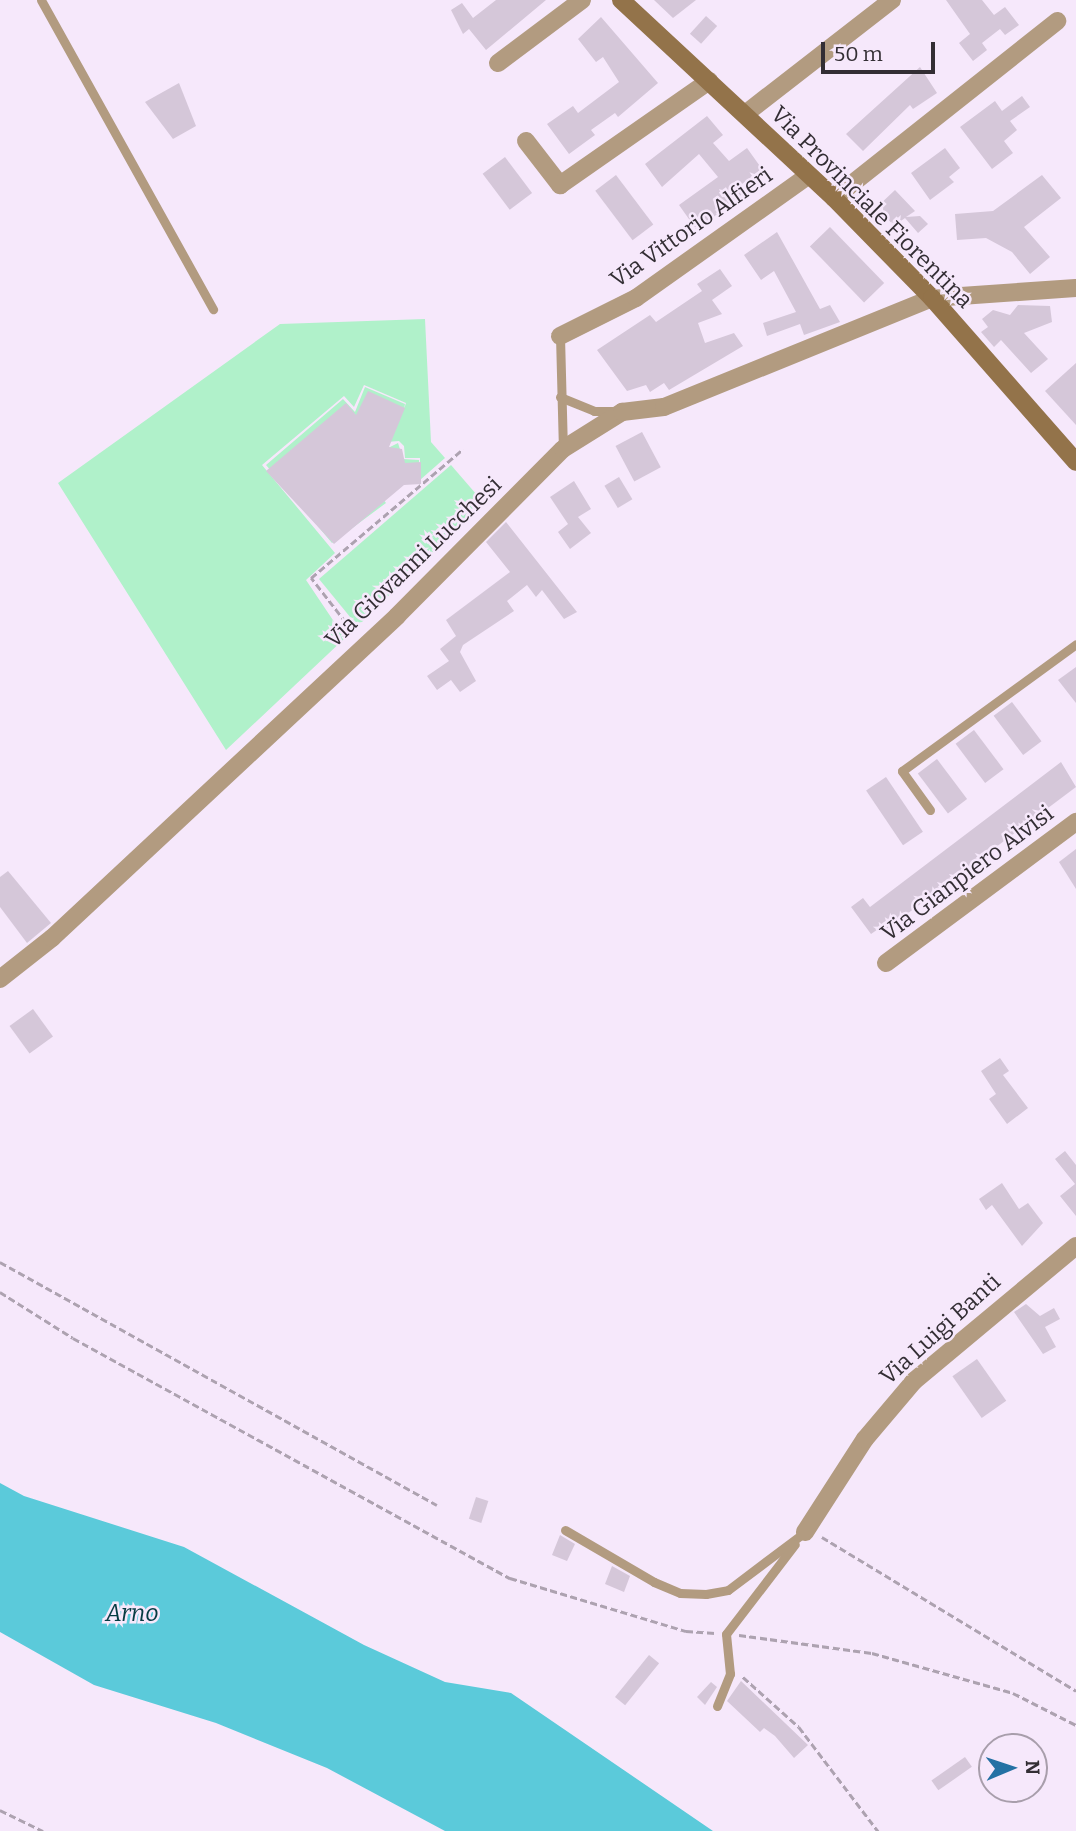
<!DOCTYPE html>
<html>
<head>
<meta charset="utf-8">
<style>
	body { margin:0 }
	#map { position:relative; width:1076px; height:1831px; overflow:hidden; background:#f6e8fb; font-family:Bitter,serif }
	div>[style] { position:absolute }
	.green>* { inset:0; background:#b0f1ca }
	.water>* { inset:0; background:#5bcada }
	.building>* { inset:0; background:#d5c7d9; transform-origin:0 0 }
	.path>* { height:2.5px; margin-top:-1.25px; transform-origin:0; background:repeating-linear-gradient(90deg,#ada2b0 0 7px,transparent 0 10.5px) }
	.service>* { height:9px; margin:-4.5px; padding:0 4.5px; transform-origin:4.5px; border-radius:4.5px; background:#b29b80 }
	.minor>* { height:18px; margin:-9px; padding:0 9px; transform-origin:9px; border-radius:9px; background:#b29b80 }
	.secondary>* { height:18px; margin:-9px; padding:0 9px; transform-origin:9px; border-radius:9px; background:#93734a }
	span { translate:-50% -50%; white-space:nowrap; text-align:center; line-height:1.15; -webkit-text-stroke:5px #f6e8fb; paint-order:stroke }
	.street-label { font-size:23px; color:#332e34 }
	.water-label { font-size:24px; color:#063c43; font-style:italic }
	.north { position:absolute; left:978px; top:1733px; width:70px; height:70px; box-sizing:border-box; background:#f6e8fb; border:2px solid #a89eab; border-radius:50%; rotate:88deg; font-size:19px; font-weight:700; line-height:28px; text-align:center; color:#332e34 }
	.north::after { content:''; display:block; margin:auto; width:24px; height:32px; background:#2471a4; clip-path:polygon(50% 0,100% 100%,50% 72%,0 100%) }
	.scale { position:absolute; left:821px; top:42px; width:114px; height:32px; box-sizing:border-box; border:4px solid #332e34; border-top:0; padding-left:9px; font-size:21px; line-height:24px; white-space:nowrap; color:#332e34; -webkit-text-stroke:5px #f6e8fb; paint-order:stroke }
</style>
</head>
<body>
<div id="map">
	<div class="green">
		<i style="clip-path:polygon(425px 319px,431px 442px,445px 458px,420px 480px,420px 458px,405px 458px,404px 446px,399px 441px,386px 442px,400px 419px,382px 445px,386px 449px,398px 443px,403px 459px,419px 460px,419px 479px,400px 484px,383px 499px,386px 503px,332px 543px,266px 465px,343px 399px,355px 412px,365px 387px,405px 404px,404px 409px,406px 403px,364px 385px,354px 407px,344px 396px,262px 465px,335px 553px,306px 580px,345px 638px,226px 750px,58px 483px,280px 324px)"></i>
		<i style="clip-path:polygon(451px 465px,483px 502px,362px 622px,355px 623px,319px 579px)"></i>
	</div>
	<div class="water">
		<i style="clip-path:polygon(0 1483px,24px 1496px,184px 1547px,364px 1645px,445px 1682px,511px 1693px,713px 1831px,445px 1831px,327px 1768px,216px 1723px,94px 1685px,0 1632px)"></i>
	</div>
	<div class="building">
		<i style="clip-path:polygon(496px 0,546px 0,486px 50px,469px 29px,463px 34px,451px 10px,462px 3px,473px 18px)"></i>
		<i style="clip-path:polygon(654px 0,696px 0,673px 18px)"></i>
		<i style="clip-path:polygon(946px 0,982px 0,994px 15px,1005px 7px,1019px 25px,1005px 35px,1000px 29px,982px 43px,987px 50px,973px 61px,959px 43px,970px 34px)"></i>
		<i style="left:706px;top:16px;width:15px;height:24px;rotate:42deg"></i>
		<i style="clip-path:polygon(601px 17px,658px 83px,618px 117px,615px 113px,591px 130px,595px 135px,569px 154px,547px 124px,573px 106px,578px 113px,619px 82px,603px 57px,596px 62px,578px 39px)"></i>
		<i style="clip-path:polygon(920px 67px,937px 93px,913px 109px,910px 105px,863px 151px,846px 134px)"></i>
		<i style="clip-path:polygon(179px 83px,196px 126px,173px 139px,145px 102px)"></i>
		<i style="clip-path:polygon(1022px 96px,1030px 107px,1010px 121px,1017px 130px,1004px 141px,1013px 153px,992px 169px,960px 127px,995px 101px,1002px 111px)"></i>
		<i style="clip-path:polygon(707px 116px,723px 135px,713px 143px,729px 161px,747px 148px,762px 169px,738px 187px,744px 196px,696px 229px,679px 205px,718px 177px,699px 154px,662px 187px,645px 164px)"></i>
		<i style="clip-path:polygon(945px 148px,960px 168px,949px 177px,954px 182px,930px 200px,911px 173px)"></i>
		<i style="left:505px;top:157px;width:45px;height:28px;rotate:53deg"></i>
		<i style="left:616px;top:175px;width:62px;height:26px;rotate:53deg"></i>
		<i style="clip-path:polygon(1042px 175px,1061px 198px,1024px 227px,1050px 257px,1030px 274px,1012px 252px,986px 238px,957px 240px,955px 214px,993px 211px)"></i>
		<i style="clip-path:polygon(895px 190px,915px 211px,906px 217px,920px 216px,928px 224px,918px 233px,905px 218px,894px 226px,877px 207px)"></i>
		<i style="left:830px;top:227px;width:78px;height:28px;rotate:46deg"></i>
		<i style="clip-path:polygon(777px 232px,820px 309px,830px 305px,840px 322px,804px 335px,800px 324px,767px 336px,763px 323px,796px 312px,774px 271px,761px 280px,744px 255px)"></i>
		<i style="clip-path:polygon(720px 269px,732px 286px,712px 300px,722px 314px,698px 323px,705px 343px,734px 333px,743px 346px,669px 390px,664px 383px,650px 392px,646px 385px,627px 391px,597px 350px,650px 315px,656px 322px,702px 291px,697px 284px)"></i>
		<i style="clip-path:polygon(1018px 305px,1050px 306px,1052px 322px,1024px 333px,1048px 359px,1031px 373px,1001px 340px,994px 347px,981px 332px,988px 327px,982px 319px,993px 310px,1010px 315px)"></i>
		<i style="clip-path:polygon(1076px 363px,1076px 425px,1045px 391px)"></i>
		<i style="clip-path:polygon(368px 391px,405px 408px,389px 447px,402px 449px,405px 463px,421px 462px,421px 484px,404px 485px,334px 544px,266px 471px,346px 403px,356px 415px)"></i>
		<i style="left:642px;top:432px;width:40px;height:30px;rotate:62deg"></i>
		<i style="left:619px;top:477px;width:26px;height:17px;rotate:59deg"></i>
		<i style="clip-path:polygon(574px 481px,591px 509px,578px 517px,591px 533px,570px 549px,558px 532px,568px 524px,550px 497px)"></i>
		<i style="clip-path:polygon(506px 522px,577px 612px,564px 619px,542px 590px,536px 597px,527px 585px,507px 601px,514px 611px,463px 645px,460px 652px,476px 681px,460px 692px,451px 680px,437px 690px,427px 676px,449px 661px,440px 649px,456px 636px,446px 620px,510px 572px,486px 542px)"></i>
		<i style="clip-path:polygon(1076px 667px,1076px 703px,1058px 680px)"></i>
		<i style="left:1012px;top:702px;width:49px;height:23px;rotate:53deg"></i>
		<i style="left:974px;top:730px;width:49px;height:23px;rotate:53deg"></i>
		<i style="left:937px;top:759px;width:50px;height:24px;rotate:53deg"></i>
		<i style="clip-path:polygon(1061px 762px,1076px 787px,887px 929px,884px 925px,871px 934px,851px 907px,863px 898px,870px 907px)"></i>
		<i style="left:886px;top:777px;width:66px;height:24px;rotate:56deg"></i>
		<i style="clip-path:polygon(1076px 849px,1076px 889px,1059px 862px)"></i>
		<i style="clip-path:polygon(8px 871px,51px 923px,27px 943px,0 907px,0 877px)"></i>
		<i style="left:33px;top:1009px;width:34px;height:29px;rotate:54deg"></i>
		<i style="clip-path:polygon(1000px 1058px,1009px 1071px,1003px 1075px,1028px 1108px,1007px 1124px,989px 1099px,996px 1094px,981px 1071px)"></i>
		<i style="clip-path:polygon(1065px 1151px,1076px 1165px,1076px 1216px,1060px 1196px,1075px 1184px,1055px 1159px)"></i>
		<i style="clip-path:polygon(1002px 1183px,1019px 1209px,1028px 1203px,1043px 1223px,1022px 1246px,992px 1205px,986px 1210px,979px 1199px)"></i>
		<i style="clip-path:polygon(1026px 1304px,1040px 1316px,1054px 1308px,1060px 1319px,1045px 1327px,1056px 1347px,1043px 1354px,1014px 1312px)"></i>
		<i style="left:977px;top:1359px;width:51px;height:30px;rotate:55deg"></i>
		<i style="left:476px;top:1497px;width:13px;height:23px;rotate:18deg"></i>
		<i style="clip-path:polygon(560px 1535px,575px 1544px,567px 1561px,552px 1555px)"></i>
		<i style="clip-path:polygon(612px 1566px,630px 1576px,624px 1592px,605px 1584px)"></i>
		<i style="left:649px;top:1655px;width:13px;height:54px;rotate:39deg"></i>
		<i style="clip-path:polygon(741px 1681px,808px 1745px,794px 1758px,775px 1736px,764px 1728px,760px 1732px,727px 1701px)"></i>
		<i style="clip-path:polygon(711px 1682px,717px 1687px,705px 1705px,697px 1697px)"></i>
		<i style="left:965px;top:1757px;width:12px;height:41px;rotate:55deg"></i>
	</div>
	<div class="path">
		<i style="left:346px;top:623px;width:57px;rotate:-127.9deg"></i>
		<i style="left:311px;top:578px;width:199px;rotate:-40.3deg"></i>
		<i style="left:0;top:1262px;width:500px;rotate:29.08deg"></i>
		<i style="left:0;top:1292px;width:86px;rotate:32.2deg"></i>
		<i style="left:73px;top:1338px;width:499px;rotate:28.8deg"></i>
		<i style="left:510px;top:1578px;width:184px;rotate:16.8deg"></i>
		<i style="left:686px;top:1631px;width:29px;rotate:4deg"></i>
		<i style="left:822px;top:1537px;width:297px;rotate:31.2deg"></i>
		<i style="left:739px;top:1635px;width:134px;rotate:7.7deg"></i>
		<i style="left:872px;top:1653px;width:147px;rotate:15.8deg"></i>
		<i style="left:1013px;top:1693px;width:71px;rotate:26.9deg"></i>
		<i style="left:743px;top:1677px;width:75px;rotate:41.8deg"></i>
		<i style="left:799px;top:1727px;width:131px;rotate:52.8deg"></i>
		<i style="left:0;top:1810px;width:48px;rotate:26deg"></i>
	</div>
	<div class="service">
		<i style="left:41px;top:0;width:354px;rotate:60.9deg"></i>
		<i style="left:560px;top:336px;width:112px;rotate:88.5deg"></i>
		<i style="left:560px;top:397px;width:37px;rotate:22deg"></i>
		<i style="left:594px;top:411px;width:22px"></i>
		<i style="left:930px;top:810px;width:48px;rotate:-125.7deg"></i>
		<i style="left:902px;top:771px;width:215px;rotate:-36.1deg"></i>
		<i style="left:565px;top:1530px;width:103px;rotate:30.3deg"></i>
		<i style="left:654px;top:1582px;width:28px;rotate:23deg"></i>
		<i style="left:680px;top:1593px;width:26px;rotate:2deg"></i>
		<i style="left:706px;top:1594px;width:22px;rotate:-10deg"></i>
		<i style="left:728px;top:1590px;width:96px;rotate:-37deg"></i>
		<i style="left:717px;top:1706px;width:35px;rotate:-68deg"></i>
		<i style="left:730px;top:1674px;width:40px;rotate:-95.7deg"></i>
		<i style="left:726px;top:1634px;width:113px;rotate:-52.5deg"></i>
	</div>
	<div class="minor">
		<i style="left:498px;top:63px;width:105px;rotate:-36.9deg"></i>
		<i style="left:745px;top:114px;width:186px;rotate:-37.8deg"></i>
		<i style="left:526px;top:141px;width:56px;rotate:52.3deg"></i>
		<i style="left:560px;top:185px;width:182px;rotate:-34.9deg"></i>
		<i style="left:834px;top:198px;width:285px;rotate:-38.4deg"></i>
		<i style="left:560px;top:336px;width:85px;rotate:-26.6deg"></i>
		<i style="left:636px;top:298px;width:212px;rotate:-35.4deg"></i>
		<i style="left:886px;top:963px;width:237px;rotate:-36.6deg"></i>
		<i style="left:0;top:979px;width:66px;rotate:-38.3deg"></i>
		<i style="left:52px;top:938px;width:472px;rotate:-43deg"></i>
		<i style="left:397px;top:616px;width:235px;rotate:-45.2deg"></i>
		<i style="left:563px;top:449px;width:70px;rotate:-32.1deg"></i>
		<i style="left:622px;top:412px;width:42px;rotate:-6.8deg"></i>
		<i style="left:664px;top:407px;width:289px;rotate:-22.1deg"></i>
		<i style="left:932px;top:298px;width:144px;rotate:-4deg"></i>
		<i style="left:805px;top:1532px;width:111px;rotate:-57.2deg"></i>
		<i style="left:865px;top:1439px;width:76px;rotate:-49.8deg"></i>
		<i style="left:914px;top:1381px;width:211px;rotate:-39.8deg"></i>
	</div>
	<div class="secondary">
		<i style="left:621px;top:0;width:291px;rotate:42.9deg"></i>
		<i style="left:834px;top:198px;width:140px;rotate:45.6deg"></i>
		<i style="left:932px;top:298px;width:218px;rotate:48.7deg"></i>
	</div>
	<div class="street-label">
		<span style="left:872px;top:207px;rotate:45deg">Via Provinciale Fiorentina</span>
		<span style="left:691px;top:227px;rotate:-35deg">Via Vittorio Alfieri</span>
		<span style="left:413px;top:562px;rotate:-44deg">Via Giovanni Lucchesi</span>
		<span style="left:967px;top:873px;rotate:-37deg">Via Gianpiero Alvisi</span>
		<span style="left:940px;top:1329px;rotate:-42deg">Via Luigi Banti</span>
	</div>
	<div class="water-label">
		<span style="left:132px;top:1614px">Arno</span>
	</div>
	<div class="north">N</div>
	<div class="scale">50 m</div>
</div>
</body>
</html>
